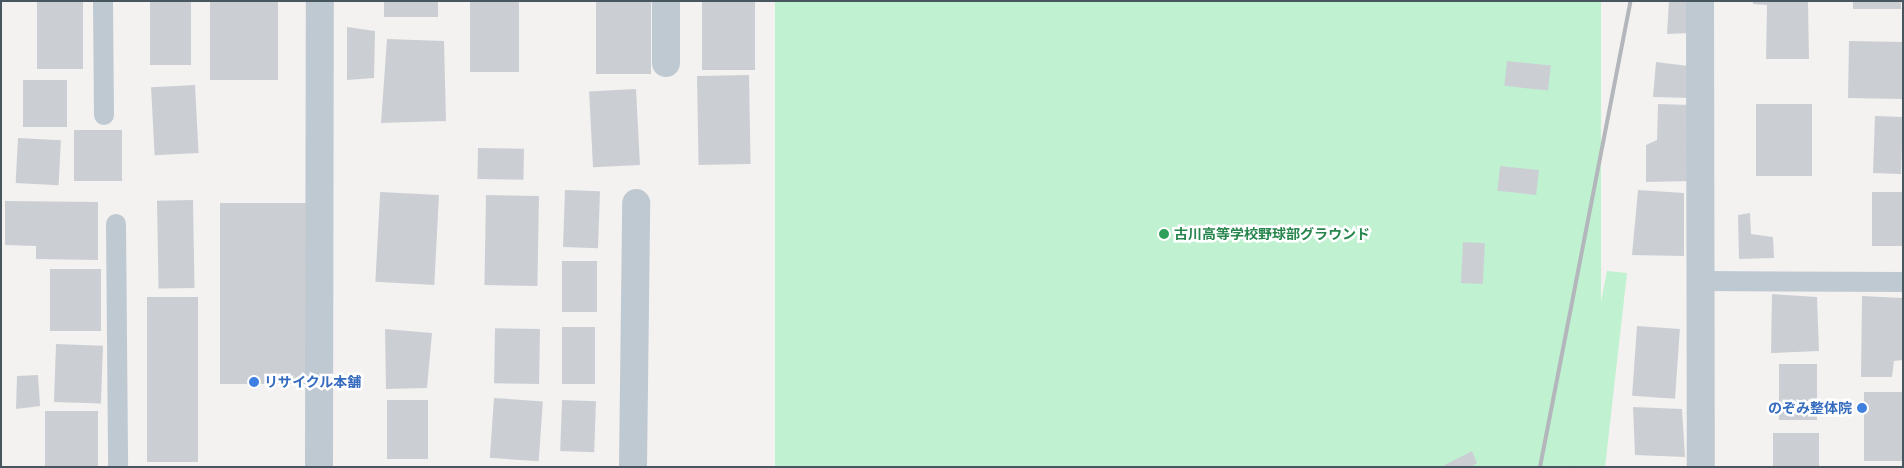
<!DOCTYPE html>
<html>
<head>
<meta charset="utf-8">
<style>
	body { margin:0 }
	#map { position:relative; width:1904px; height:468px; overflow:hidden; background:#f4f1f1; font-family:"Golos Text","Noto Sans JP",sans-serif }
	div>[style] { position:absolute }
	.green>* { inset:0; background:#c0f1d0; transform-origin:0 0 }
	.building>* { inset:0; background:#cbcfd4; transform-origin:0 0 }
	.lane>* { height:20px; margin:-10px; padding:0 10px; transform-origin:10px; border-radius:10px; background:#bfc9d1 }
	.street>* { height:28px; margin:-14px; padding:0 14px; transform-origin:14px; border-radius:14px; background:#bfc9d1 }
	.rail>* { height:4px; margin:-2px; padding:0 2px; transform-origin:2px; border-radius:2px; background:#b3b7bc }
	.dots>* { width:14px; height:14px; translate:-50% -50%; box-sizing:border-box; border:2px solid #fff; border-radius:50% }
	span { translate:-50% -50%; white-space:nowrap; text-align:center; line-height:1.15; -webkit-text-stroke:5px #fff; paint-order:stroke }
	.leisure-label { font-size:14px; color:#27864d; font-weight:700 }
	.left { translate:0 -50%; text-align:left }
	.shop-label { font-size:14px; color:#366cbe; font-weight:700 }
	.right { translate:-100% -50%; text-align:right }
	.frame { position:absolute; inset:0; border:2px solid #485660; pointer-events:none }
</style>
</head>
<body>
<div id="map">
	<div class="green">
		<i style="left:775px;top:1px;width:826px;height:466px"></i>
		<i style="clip-path:polygon(1607px 271px,1627px 273px,1605px 467px,1569px 467px)"></i>
	</div>
	<div class="building">
		<i style="left:37px;top:1px;width:46px;height:68px"></i>
		<i style="left:150px;top:1px;width:41px;height:64px"></i>
		<i style="left:210px;top:1px;width:68px;height:79px"></i>
		<i style="left:384px;top:1px;width:54px;height:16px"></i>
		<i style="left:470px;top:1px;width:49px;height:71px"></i>
		<i style="left:596px;top:1px;width:55px;height:73px"></i>
		<i style="left:702px;top:1px;width:53px;height:69px"></i>
		<i style="clip-path:polygon(1669px 1px,1691px 1px,1692px 33px,1667px 34px)"></i>
		<i style="clip-path:polygon(1753px 1px,1808px 1px,1809px 59px,1766px 59px,1767px 5px,1753px 4px)"></i>
		<i style="left:1853px;top:1px;width:48px;height:8px"></i>
		<i style="clip-path:polygon(347px 27px,375px 31px,374px 78px,347px 80px)"></i>
		<i style="clip-path:polygon(387px 39px,444px 41px,446px 121px,381px 123px)"></i>
		<i style="left:1849px;top:41px;width:54px;height:57px;rotate:1deg"></i>
		<i style="left:1507px;top:61px;width:44px;height:25px;rotate:6deg"></i>
		<i style="clip-path:polygon(1656px 62px,1688px 66px,1689px 98px,1653px 97px)"></i>
		<i style="left:749px;top:75px;width:89px;height:52px;rotate:89deg"></i>
		<i style="left:23px;top:80px;width:44px;height:47px"></i>
		<i style="left:195px;top:85px;width:68px;height:44px;rotate:87deg"></i>
		<i style="left:636px;top:89px;width:76px;height:47px;rotate:87deg"></i>
		<i style="clip-path:polygon(1658px 104px,1690px 105px,1693px 181px,1646px 182px,1646px 145px,1657px 140px)"></i>
		<i style="left:1756px;top:104px;width:56px;height:72px"></i>
		<i style="left:1875px;top:116px;width:28px;height:57px;rotate:2deg"></i>
		<i style="left:122px;top:130px;width:51px;height:48px;rotate:90deg"></i>
		<i style="left:18px;top:138px;width:43px;height:45px;rotate:3deg"></i>
		<i style="left:478px;top:148px;width:46px;height:31px;rotate:1deg"></i>
		<i style="left:1500px;top:166px;width:39px;height:25px;rotate:6deg"></i>
		<i style="left:565px;top:190px;width:35px;height:57px;rotate:2deg"></i>
		<i style="clip-path:polygon(1638px 190px,1684px 193px,1684px 256px,1632px 255px)"></i>
		<i style="left:1903px;top:192px;width:54px;height:31px;rotate:90deg"></i>
		<i style="left:439px;top:195px;width:90px;height:59px;rotate:93deg"></i>
		<i style="left:486px;top:195px;width:53px;height:90px;rotate:1deg"></i>
		<i style="left:193px;top:200px;width:88px;height:36px;rotate:89deg"></i>
		<i style="clip-path:polygon(5px 201px,98px 202px,98px 260px,36px 259px,36px 246px,5px 245px)"></i>
		<i style="left:220px;top:203px;width:87px;height:181px"></i>
		<i style="clip-path:polygon(1750px 213px,1751px 234px,1773px 237px,1774px 258px,1739px 259px,1738px 215px)"></i>
		<i style="left:1463px;top:242px;width:22px;height:41px;rotate:3deg"></i>
		<i style="left:597px;top:261px;width:51px;height:35px;rotate:90deg"></i>
		<i style="left:50px;top:269px;width:51px;height:62px"></i>
		<i style="clip-path:polygon(1772px 294px,1817px 297px,1819px 351px,1771px 353px)"></i>
		<i style="clip-path:polygon(1862px 296px,1903px 298px,1903px 360px,1894px 361px,1892px 377px,1861px 377px)"></i>
		<i style="left:147px;top:297px;width:51px;height:165px"></i>
		<i style="left:1637px;top:326px;width:43px;height:70px;rotate:4deg"></i>
		<i style="left:562px;top:327px;width:33px;height:57px"></i>
		<i style="clip-path:polygon(385px 329px,432px 333px,427px 388px,386px 389px)"></i>
		<i style="left:540px;top:329px;width:55px;height:45px;rotate:91deg"></i>
		<i style="left:56px;top:344px;width:47px;height:58px;rotate:2deg"></i>
		<i style="left:1779px;top:364px;width:38px;height:56px"></i>
		<i style="clip-path:polygon(38px 375px,40px 406px,16px 409px,17px 376px)"></i>
		<i style="left:1864px;top:392px;width:39px;height:69px"></i>
		<i style="left:494px;top:398px;width:49px;height:60px;rotate:4deg"></i>
		<i style="left:387px;top:400px;width:41px;height:59px"></i>
		<i style="left:562px;top:400px;width:34px;height:51px;rotate:2deg"></i>
		<i style="clip-path:polygon(1633px 407px,1682px 409px,1685px 457px,1635px 455px)"></i>
		<i style="left:45px;top:411px;width:53px;height:56px"></i>
		<i style="left:1773px;top:433px;width:46px;height:34px"></i>
		<i style="clip-path:polygon(1472px 451px,1477px 463px,1471px 467px,1441px 467px)"></i>
	</div>
	<div class="lane">
		<i style="left:103px;top:1px;width:114px;rotate:89.5deg"></i>
		<i style="left:116px;top:224px;width:243px;rotate:89.5deg"></i>
		<i style="left:1701px;top:281px;width:202px;rotate:0.3deg"></i>
	</div>
	<div class="street">
		<i style="left:666px;top:1px;width:62px;rotate:90deg"></i>
		<i style="left:1700px;top:1px;width:466px;rotate:89.9deg"></i>
		<i style="left:319px;top:467px;width:466px;rotate:-89.9deg"></i>
		<i style="left:633px;top:467px;width:264px;rotate:-89.3deg"></i>
	</div>
	<div class="rail">
		<i style="left:1540px;top:467px;width:475px;rotate:-79deg"></i>
	</div>
	<div class="dots">
		<i style="left:1164px;top:234px;background:#2e9e5b"></i>
		<i style="left:254px;top:382px;background:#3f7fe0"></i>
		<i style="left:1862px;top:408px;background:#3f7fe0"></i>
	</div>
	<div class="leisure-label">
		<span class="left" style="left:1174px;top:234px">古川高等学校野球部グラウンド</span>
	</div>
	<div class="shop-label">
		<span class="left" style="left:264px;top:382px">リサイクル本舗</span>
		<span class="right" style="left:1852px;top:408px">のぞみ整体院</span>
	</div>
	<div class="frame"></div>
</div>
</body>
</html>
